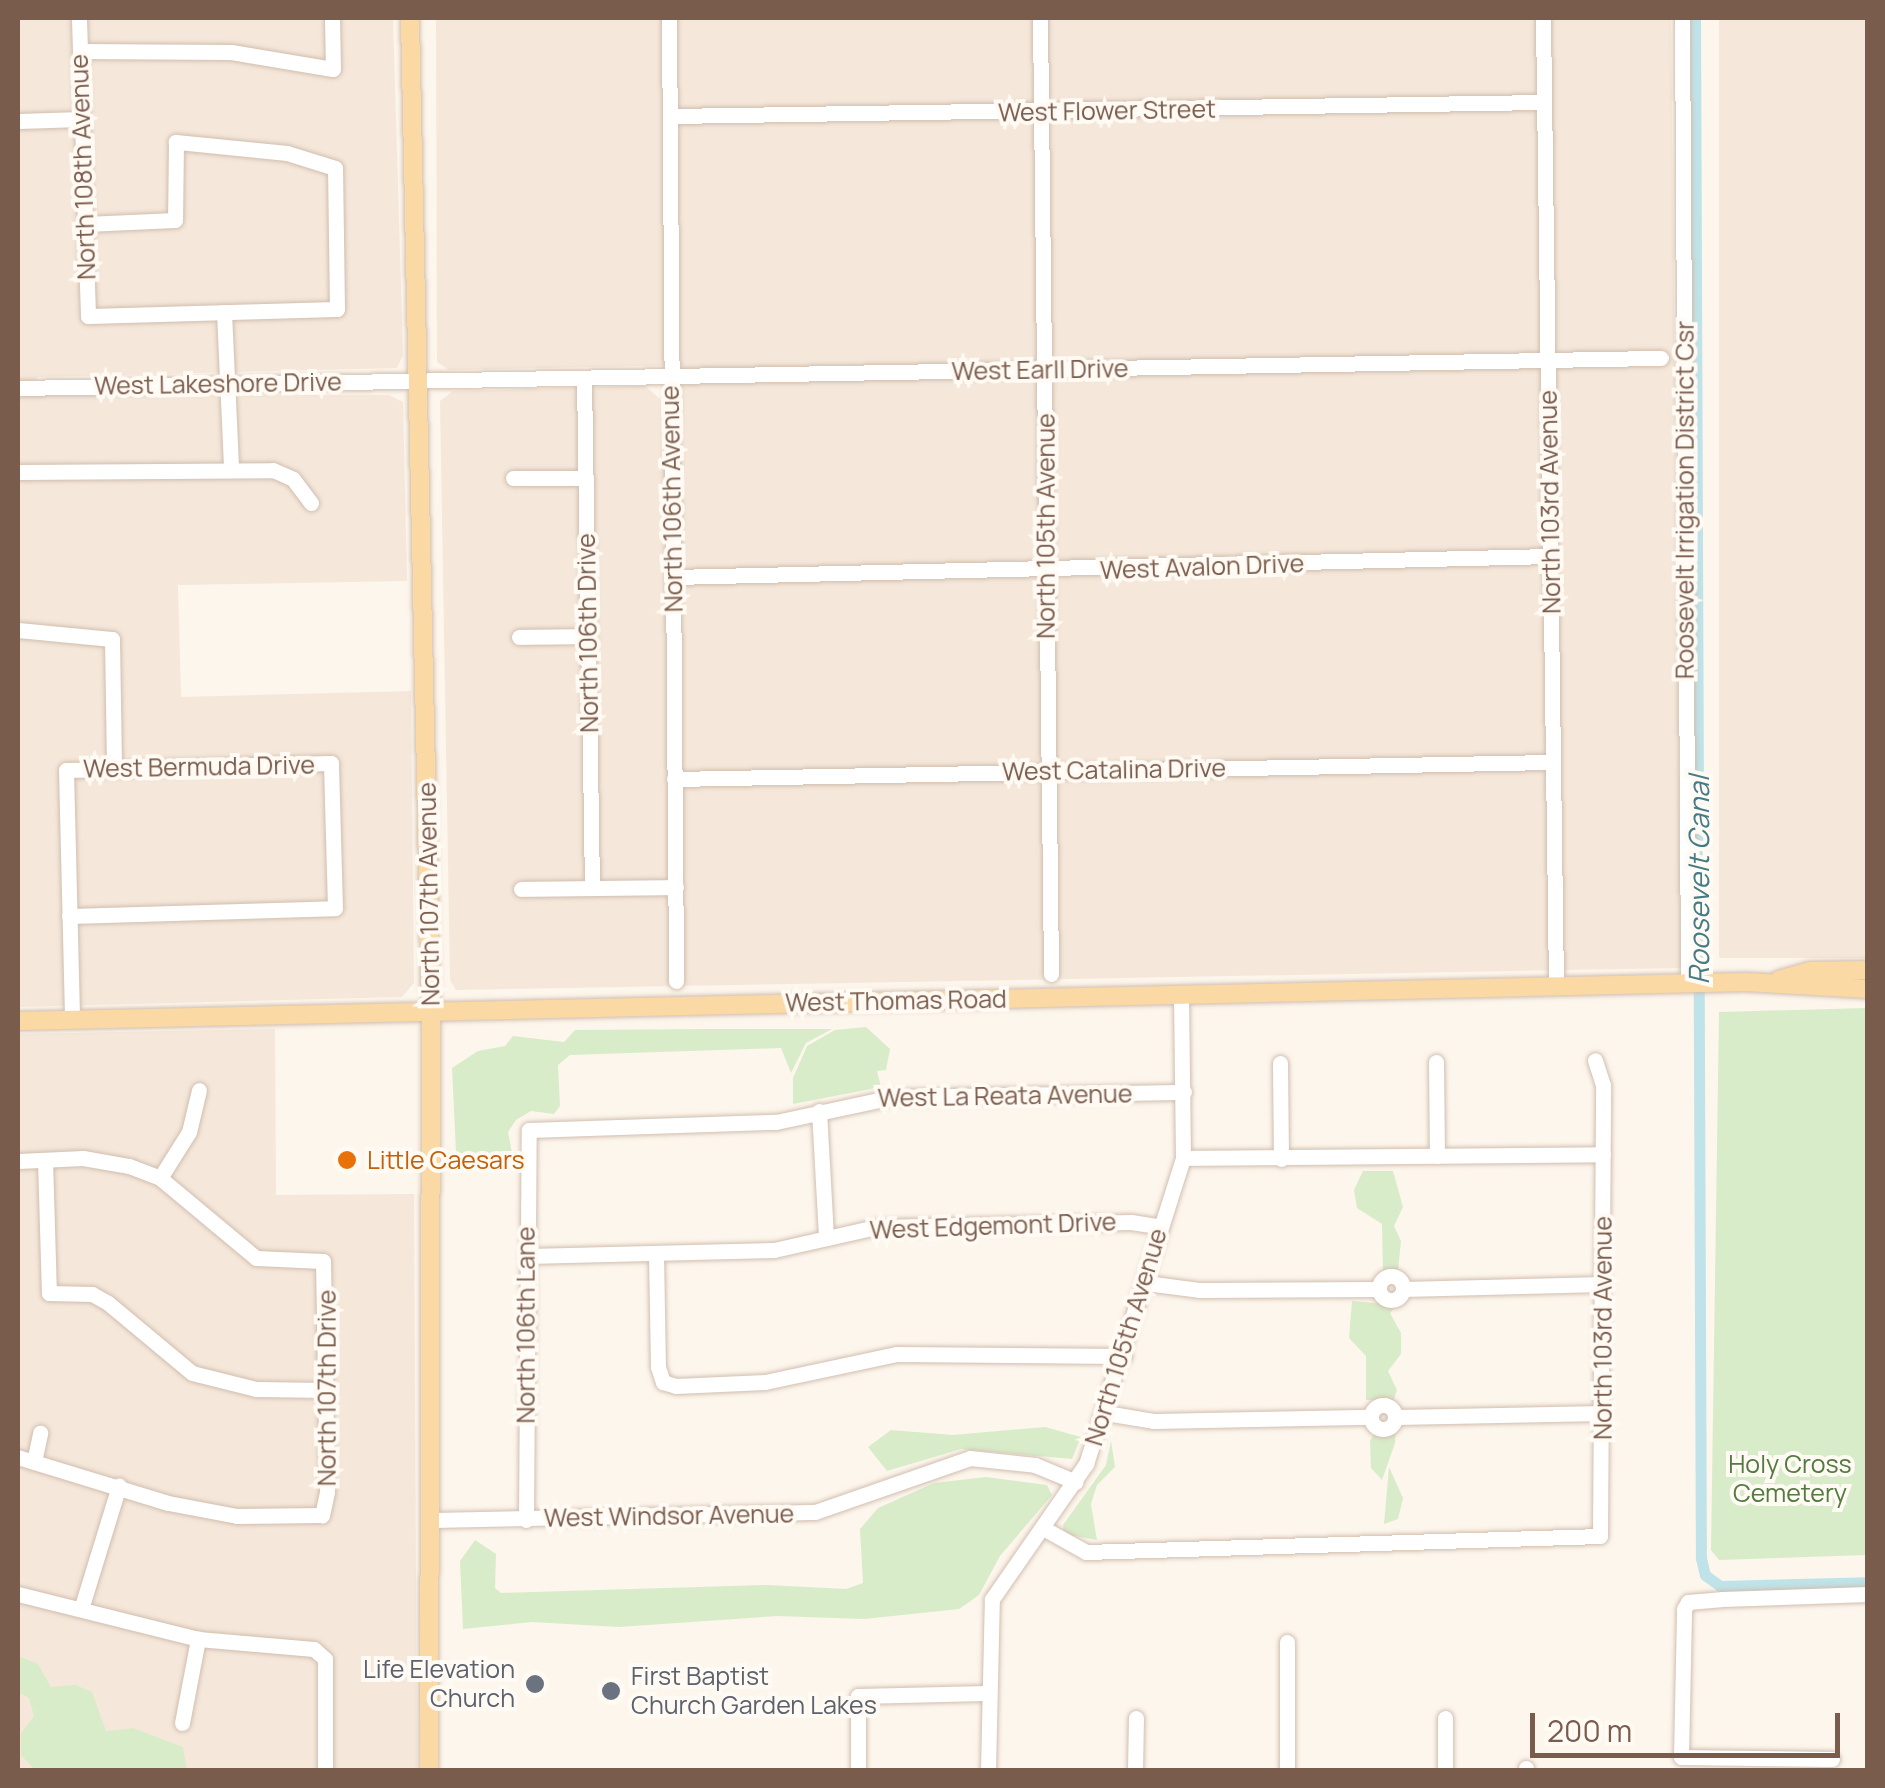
<!DOCTYPE html>
<html>
<head>
<meta charset="utf-8">
<style>
	body { margin:0 }
	#map { position:relative; width:1885px; height:1788px; overflow:hidden; background:#fdf6ec; font-family:Manrope,sans-serif }
	div>[style] { position:absolute }
	.residential>* { inset:0; background:#f5e8da; transform-origin:0 0 }
	.green>* { inset:0; background:#d8ecc9 }
	.canal>* { height:11px; margin:-5.5px; padding:0 5.5px; transform-origin:5.5px; border-radius:5.5px; background:#bfe3e8 }
	.roads { filter:drop-shadow(0 0 2px #d1beb0) drop-shadow(0 0 2px #d1beb0) }
	.minor>* { height:15px; margin:-7.5px; padding:0 7.5px; transform-origin:7.5px; border-radius:7.5px; background:#fff }
	.minor>.ring { margin:-7.5px; padding:0; box-sizing:content-box; background:none; border:15px solid #fff; border-radius:50% }
	.major>* { height:18px; margin:-9px; padding:0 9px; transform-origin:9px; border-radius:9px; background:#fbd9a5 }
	.dots>* { width:28px; height:28px; translate:-50% -50%; box-sizing:border-box; border:5px solid #fffaf3; border-radius:50% }
	span { translate:-50% -50%; white-space:nowrap; text-align:center; line-height:1.15; -webkit-text-stroke:8px #fffaf3; paint-order:stroke }
	.street-label { font-size:25px; color:#7a5c4d }
	.food-label { font-size:25px; color:#c56008 }
	.left { translate:0 -50%; text-align:left }
	.park-label { font-size:25px; color:#537a41 }
	.worship-label { font-size:25px; color:#5b616d }
	.right { translate:-100% -50%; text-align:right }
	.water-label { font-size:28px; color:#437c86; font-style:italic }
	.frame { position:absolute; inset:0; border:20px solid #7a5c4d; pointer-events:none }
	.scale { position:absolute; left:1530px; top:1713px; width:310px; height:45px; box-sizing:border-box; border:5px solid #7a5c4d; border-top:0; padding-left:12px; font-size:30px; line-height:35px; white-space:nowrap; color:#7a5c4d; -webkit-text-stroke:8px #fffaf3; paint-order:stroke }
</style>
</head>
<body>
<div id="map">
	<div class="residential">
		<i style="clip-path:polygon(18px 18px,393px 18px,403px 355px,397px 368px,37px 377px,35px 395px,389px 395px,403px 402px,407px 581px,178px 585px,181px 697px,411px 691px,414px 983px,402px 997px,18px 1007px)"></i>
		<i style="clip-path:polygon(436px 18px,1671px 18px,1681px 968px,456px 990px,450px 980px,440px 401px,453px 391px,645px 386px,665px 403px,677px 396px,683px 365px,449px 370px,437px 362px)"></i>
		<i style="left:1719px;top:18px;width:148px;height:940px"></i>
		<i style="clip-path:polygon(275px 1029px,276px 1195px,414px 1194px,417px 1770px,18px 1770px,18px 1034px)"></i>
	</div>
	<div class="green">
		<i style="clip-path:polygon(1867px 1008px,1867px 1555px,1719px 1560px,1711px 1550px,1719px 1012px)"></i>
		<i style="clip-path:polygon(866px 1027px,890px 1049px,886px 1070px,877px 1071px,881px 1087px,793px 1104px,793px 1078px,807px 1046px,835px 1030px)"></i>
		<i style="clip-path:polygon(709px 1029px,832px 1029px,806px 1043px,791px 1073px,781px 1048px,570px 1055px,558px 1065px,560px 1106px,554px 1114px,531px 1111px,516px 1120px,508px 1132px,512px 1153px,489px 1161px,456px 1153px,452px 1068px,478px 1051px,505px 1046px,513px 1036px,564px 1042px,575px 1030px)"></i>
		<i style="clip-path:polygon(1363px 1171px,1393px 1171px,1403px 1207px,1394px 1226px,1401px 1241px,1398px 1271px,1383px 1272px,1382px 1224px,1357px 1208px,1354px 1190px)"></i>
		<i style="clip-path:polygon(1352px 1301px,1397px 1305px,1390px 1313px,1401px 1333px,1401px 1354px,1388px 1371px,1397px 1390px,1393px 1401px,1366px 1400px,1366px 1356px,1349px 1338px)"></i>
		<i style="clip-path:polygon(1045px 1427px,1081px 1437px,1072px 1459px,961px 1449px,887px 1471px,868px 1447px,891px 1430px,953px 1435px)"></i>
		<i style="clip-path:polygon(1396px 1431px,1395px 1443px,1382px 1480px,1371px 1468px,1370px 1441px,1375px 1432px)"></i>
		<i style="clip-path:polygon(1111px 1441px,1115px 1467px,1097px 1485px,1091px 1504px,1097px 1540px,1064px 1534px,1063px 1525px,1106px 1465px)"></i>
		<i style="clip-path:polygon(1389px 1467px,1403px 1498px,1398px 1519px,1384px 1524px)"></i>
		<i style="clip-path:polygon(986px 1477px,1047px 1485px,1052px 1495px,1000px 1556px,979px 1595px,959px 1609px,864px 1619px,777px 1616px,619px 1627px,532px 1622px,463px 1629px,460px 1561px,475px 1540px,496px 1554px,495px 1588px,501px 1593px,767px 1585px,846px 1589px,863px 1583px,860px 1529px,878px 1508px,934px 1483px)"></i>
		<i style="clip-path:polygon(18px 1656px,38px 1664px,51px 1687px,76px 1685px,92px 1692px,106px 1731px,133px 1728px,183px 1747px,187px 1770px,35px 1770px,21px 1755px,21px 1733px,34px 1716px,29px 1698px,18px 1692px)"></i>
	</div>
	<div class="canal">
		<i style="left:1695px;top:18px;width:1540px;rotate:89.78deg"></i>
		<i style="left:1701px;top:1558px;width:17px;rotate:77deg"></i>
		<i style="left:1705px;top:1575px;width:19px;rotate:36deg"></i>
		<i style="left:1720px;top:1586px;width:148px;rotate:-1.5deg"></i>
	</div>
	<div class="roads">
		<div class="minor">
			<i style="left:79px;top:18px;width:206px;rotate:88.3deg"></i>
			<i style="left:85px;top:224px;width:92px;rotate:88.1deg"></i>
			<i style="left:88px;top:316px;width:249px;rotate:-1.6deg"></i>
			<i style="left:337px;top:309px;width:141px;rotate:-90.8deg"></i>
			<i style="left:335px;top:168px;width:50px;rotate:-162.6deg"></i>
			<i style="left:287px;top:153px;width:112px;rotate:-174.3deg"></i>
			<i style="left:176px;top:142px;width:78px;rotate:90.7deg"></i>
			<i style="left:175px;top:220px;width:90px;rotate:177.5deg"></i>
			<i style="left:669px;top:18px;width:963px;rotate:89.58deg"></i>
			<i style="left:1040px;top:18px;width:956px;rotate:89.34deg"></i>
			<i style="left:1543px;top:18px;width:968px;rotate:89.23deg"></i>
			<i style="left:1682px;top:18px;width:965px;rotate:89.64deg"></i>
			<i style="left:80px;top:51px;width:151px;rotate:0.4deg"></i>
			<i style="left:231px;top:52px;width:103px;rotate:9.5deg"></i>
			<i style="left:333px;top:69px;width:51px;rotate:-91.1deg"></i>
			<i style="left:671px;top:116px;width:873px;rotate:-0.92deg"></i>
			<i style="left:18px;top:121px;width:64px;rotate:-1.8deg"></i>
			<i style="left:224px;top:312px;width:157px;rotate:87.4deg"></i>
			<i style="left:584px;top:378px;width:510px;rotate:89.1deg"></i>
			<i style="left:18px;top:388px;width:1643px;rotate:-1.05deg"></i>
			<i style="left:18px;top:472px;width:255px;rotate:-0.4deg"></i>
			<i style="left:273px;top:470px;width:22px;rotate:24deg"></i>
			<i style="left:293px;top:479px;width:30px;rotate:53deg"></i>
			<i style="left:513px;top:478px;width:72px"></i>
			<i style="left:673px;top:577px;width:879px;rotate:-1.37deg"></i>
			<i style="left:18px;top:630px;width:94px;rotate:5.5deg"></i>
			<i style="left:112px;top:639px;width:130px;rotate:89.1deg"></i>
			<i style="left:519px;top:637px;width:69px;rotate:-0.8deg"></i>
			<i style="left:674px;top:779px;width:879px;rotate:-1.11deg"></i>
			<i style="left:521px;top:889px;width:155px;rotate:-0.7deg"></i>
			<i style="left:69px;top:916px;width:266px;rotate:-1.7deg"></i>
			<i style="left:335px;top:908px;width:145px;rotate:-91.6deg"></i>
			<i style="left:331px;top:763px;width:265px;rotate:178.5deg"></i>
			<i style="left:66px;top:770px;width:249px;rotate:88.6deg"></i>
			<i style="left:1436px;top:1062px;width:94px;rotate:89.4deg"></i>
			<i style="left:1280px;top:1063px;width:96px;rotate:89.4deg"></i>
			<i style="left:819px;top:1111px;width:127px;rotate:86.8deg"></i>
			<i style="left:1183px;top:1158px;width:420px;rotate:-0.5deg"></i>
			<i style="left:45px;top:1160px;width:133px;rotate:88.3deg"></i>
			<i style="left:49px;top:1293px;width:43px;rotate:1.3deg"></i>
			<i style="left:92px;top:1294px;width:18px;rotate:29deg"></i>
			<i style="left:108px;top:1303px;width:109px;rotate:39.8deg"></i>
			<i style="left:192px;top:1373px;width:66px;rotate:14deg"></i>
			<i style="left:256px;top:1389px;width:71px;rotate:0.8deg"></i>
			<i style="left:18px;top:1161px;width:65px;rotate:-2.6deg"></i>
			<i style="left:83px;top:1158px;width:47px;rotate:9.9deg"></i>
			<i style="left:129px;top:1166px;width:33px;rotate:21deg"></i>
			<i style="left:160px;top:1178px;width:125px;rotate:39.8deg"></i>
			<i style="left:256px;top:1258px;width:67px;rotate:2.6deg"></i>
			<i style="left:323px;top:1261px;width:231px;rotate:89deg"></i>
			<i style="left:327px;top:1492px;width:24px;rotate:102deg"></i>
			<i style="left:322px;top:1515px;width:85px;rotate:179.3deg"></i>
			<i style="left:237px;top:1516px;width:70px;rotate:-169.3deg"></i>
			<i style="left:168px;top:1503px;width:157px;rotate:-163deg"></i>
			<i style="left:160px;top:1178px;width:54px;rotate:-57.8deg"></i>
			<i style="left:189px;top:1132px;width:43px;rotate:-76.6deg"></i>
			<i style="left:656px;top:1254px;width:113px;rotate:89deg"></i>
			<i style="left:658px;top:1367px;width:16px;rotate:72deg"></i>
			<i style="left:663px;top:1382px;width:14px;rotate:17deg"></i>
			<i style="left:676px;top:1386px;width:89px;rotate:-2.6deg"></i>
			<i style="left:765px;top:1382px;width:135px;rotate:-12deg"></i>
			<i style="left:897px;top:1354px;width:227px;rotate:0.5deg"></i>
			<i style="left:527px;top:1256px;width:247px;rotate:-1.4deg"></i>
			<i style="left:774px;top:1250px;width:105px;rotate:-12.7deg"></i>
			<i style="left:876px;top:1227px;width:255px;rotate:-1.1deg"></i>
			<i style="left:1131px;top:1222px;width:30px;rotate:9deg"></i>
			<i class="ring" style="left:1379px;top:1276px;width:9px;height:9px"></i>
			<i style="left:1146px;top:1283px;width:53px;rotate:7.5deg"></i>
			<i style="left:1199px;top:1290px;width:180px;rotate:-0.3deg"></i>
			<i style="left:1403px;top:1289px;width:200px;rotate:-1.4deg"></i>
			<i class="ring" style="left:1371px;top:1405px;width:9px;height:9px"></i>
			<i style="left:1106px;top:1413px;width:49px;rotate:9.5deg"></i>
			<i style="left:1154px;top:1421px;width:217px;rotate:-1.1deg"></i>
			<i style="left:1396px;top:1417px;width:207px;rotate:-1.1deg"></i>
			<i style="left:34px;top:1462px;width:30px;rotate:-78deg"></i>
			<i style="left:429px;top:1520px;width:386px;rotate:-1.2deg"></i>
			<i style="left:815px;top:1512px;width:164px;rotate:-19.2deg"></i>
			<i style="left:970px;top:1458px;width:65px;rotate:6.1deg"></i>
			<i style="left:1035px;top:1465px;width:44px;rotate:22.5deg"></i>
			<i style="left:526px;top:1520px;width:390px;rotate:-89.6deg"></i>
			<i style="left:529px;top:1130px;width:247px;rotate:-1.9deg"></i>
			<i style="left:776px;top:1122px;width:120px;rotate:-12.1deg"></i>
			<i style="left:893px;top:1097px;width:291px;rotate:-1deg"></i>
			<i style="left:1043px;top:1528px;width:49px;rotate:29.2deg"></i>
			<i style="left:1086px;top:1552px;width:514px;rotate:-1.78deg"></i>
			<i style="left:1600px;top:1536px;width:451px;rotate:-89.6deg"></i>
			<i style="left:1603px;top:1085px;width:26px;rotate:-108deg"></i>
			<i style="left:18px;top:1594px;width:186px;rotate:14deg"></i>
			<i style="left:198px;top:1639px;width:116px;rotate:4.9deg"></i>
			<i style="left:314px;top:1649px;width:15px;rotate:42deg"></i>
			<i style="left:325px;top:1659px;width:111px;rotate:90deg"></i>
			<i style="left:82px;top:1606px;width:126px;rotate:-72.9deg"></i>
			<i style="left:1445px;top:1718px;width:52px;rotate:90deg"></i>
			<i style="left:182px;top:1723px;width:86px;rotate:-79.2deg"></i>
			<i style="left:1832px;top:1759px;width:151px;rotate:-179.2deg"></i>
			<i style="left:1681px;top:1757px;width:148px;rotate:-88.8deg"></i>
			<i style="left:1684px;top:1609px;width:8px;rotate:-60deg"></i>
			<i style="left:1688px;top:1602px;width:35px;rotate:-5deg"></i>
			<i style="left:1723px;top:1599px;width:145px;rotate:-2deg"></i>
			<i style="left:858px;top:1770px;width:74px;rotate:-90deg"></i>
			<i style="left:858px;top:1696px;width:128px;rotate:-1.3deg"></i>
			<i style="left:988px;top:1770px;width:171px;rotate:-88.7deg"></i>
			<i style="left:992px;top:1599px;width:165px;rotate:-55.2deg"></i>
			<i style="left:1086px;top:1464px;width:321px;rotate:-72.4deg"></i>
			<i style="left:1183px;top:1158px;width:163px;rotate:-90.7deg"></i>
			<i style="left:1135px;top:1770px;width:52px;rotate:-88.9deg"></i>
			<i style="left:1287px;top:1770px;width:128px;rotate:-90deg"></i>
			<i style="left:1526px;top:1770px;width:2px;rotate:-90deg"></i>
		</div>
		<div class="major">
			<i style="left:410px;top:18px;width:994px;rotate:88.79deg"></i>
			<i style="left:431px;top:1012px;width:758px;rotate:90.15deg"></i>
			<i style="left:1779px;top:980px;width:33px;rotate:-16deg"></i>
			<i style="left:1811px;top:971px;width:57px;rotate:-1deg"></i>
			<i style="left:18px;top:1021px;width:1728px;rotate:-1.29deg"></i>
			<i style="left:1746px;top:982px;width:122px;rotate:3.3deg"></i>
		</div>
	</div>
	<div class="dots">
		<i style="left:347px;top:1160px;background:#e8710a"></i>
		<i style="left:535px;top:1684px;background:#6b7280"></i>
		<i style="left:611px;top:1691px;background:#6b7280"></i>
	</div>
	<div class="street-label">
		<span style="left:1107px;top:111px;rotate:-1deg">West Flower Street</span>
		<span style="left:83px;top:167px;rotate:-92deg">North 108th Avenue</span>
		<span style="left:1040px;top:370px;rotate:-1deg">West Earll Drive</span>
		<span style="left:218px;top:384px;rotate:-1deg">West Lakeshore Drive</span>
		<span style="left:672px;top:499px;rotate:-91deg">North 106th Avenue</span>
		<span style="left:1685px;top:500px;rotate:-90deg">Roosevelt Irrigation District Csr</span>
		<span style="left:1550px;top:502px;rotate:-91deg">North 103rd Avenue</span>
		<span style="left:1046px;top:526px;rotate:-90deg">North 105th Avenue</span>
		<span style="left:1202px;top:567px;rotate:-2deg">West Avalon Drive</span>
		<span style="left:588px;top:633px;rotate:-91deg">North 106th Drive</span>
		<span style="left:199px;top:767px;rotate:-1deg">West Bermuda Drive</span>
		<span style="left:1114px;top:770px;rotate:-1deg">West Catalina Drive</span>
		<span style="left:429px;top:894px;rotate:-91deg">North 107th Avenue</span>
		<span style="left:896px;top:1001px;rotate:-1deg">West Thomas Road</span>
		<span style="left:1005px;top:1096px;rotate:-1deg">West La Reata Avenue</span>
		<span style="left:993px;top:1226px;rotate:-2deg">West Edgemont Drive</span>
		<span style="left:526px;top:1325px;rotate:-90deg">North 106th Lane</span>
		<span style="left:1603px;top:1328px;rotate:-90deg">North 103rd Avenue</span>
		<span style="left:1126px;top:1337px;rotate:-73deg">North 105th Avenue</span>
		<span style="left:327px;top:1388px;rotate:-90deg">North 107th Drive</span>
		<span style="left:669px;top:1516px;rotate:-1deg">West Windsor Avenue</span>
	</div>
	<div class="food-label">
		<span class="left" style="left:367px;top:1160px">Little Caesars</span>
	</div>
	<div class="park-label">
		<span style="left:1790px;top:1479px">Holy Cross<br>Cemetery</span>
	</div>
	<div class="worship-label">
		<span class="right" style="left:515px;top:1684px">Life Elevation<br>Church</span>
		<span class="left" style="left:631px;top:1691px">First Baptist<br>Church Garden Lakes</span>
	</div>
	<div class="water-label">
		<span style="left:1698px;top:880px;rotate:-90deg">Roosevelt Canal</span>
	</div>
	<div class="frame"></div>
	<div class="scale">200 m</div>
</div>
</body>
</html>
